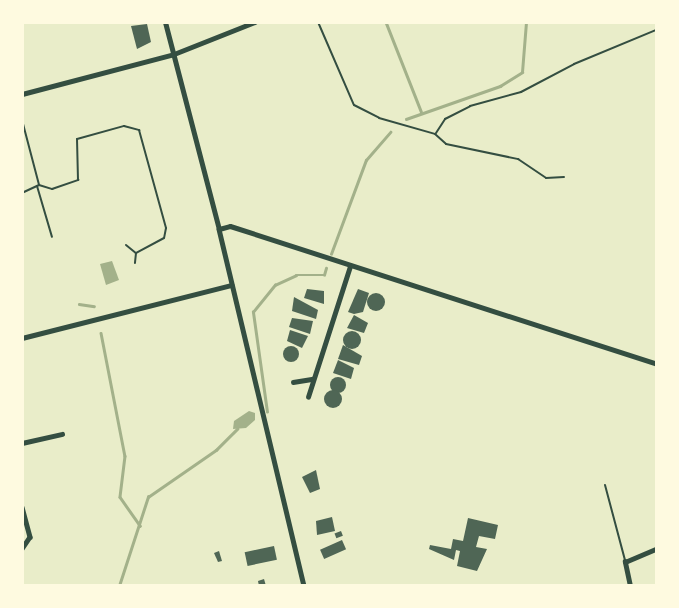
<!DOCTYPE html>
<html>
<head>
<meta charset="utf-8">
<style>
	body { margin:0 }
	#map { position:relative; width:679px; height:608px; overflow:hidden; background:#e9edc9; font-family:Jost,sans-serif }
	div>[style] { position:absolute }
	.water>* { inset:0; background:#a3b18a }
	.stream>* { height:2.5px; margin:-1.25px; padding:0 1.25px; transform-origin:1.25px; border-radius:1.25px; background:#a3b18a }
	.building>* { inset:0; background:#4f6655; transform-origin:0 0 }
	.round { border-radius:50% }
	.service>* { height:2px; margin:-1px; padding:0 1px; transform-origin:1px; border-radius:1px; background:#344e41 }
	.minor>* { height:4.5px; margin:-2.25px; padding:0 2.25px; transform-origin:2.25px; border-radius:2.25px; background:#344e41 }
	.tertiary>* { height:5px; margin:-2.5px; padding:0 2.5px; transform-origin:2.5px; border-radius:2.5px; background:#344e41 }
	span { translate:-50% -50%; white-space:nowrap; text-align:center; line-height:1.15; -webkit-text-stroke:4.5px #fefae0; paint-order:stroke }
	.frame { position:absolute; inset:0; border:24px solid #fefae0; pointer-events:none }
</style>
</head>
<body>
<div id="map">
	<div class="water">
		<i style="clip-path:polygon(112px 261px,119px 280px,106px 285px,100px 264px)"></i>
		<i style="clip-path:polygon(249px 411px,255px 413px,255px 420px,246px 428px,233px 429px,234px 421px)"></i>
	</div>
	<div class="stream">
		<i style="left:386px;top:22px;width:96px;rotate:68.5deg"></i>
		<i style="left:406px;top:119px;width:100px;rotate:-19.3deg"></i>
		<i style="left:500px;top:86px;width:26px;rotate:-32deg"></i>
		<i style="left:522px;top:72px;width:50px;rotate:-85.4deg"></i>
		<i style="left:331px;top:254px;width:100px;rotate:-69.6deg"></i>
		<i style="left:366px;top:160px;width:37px;rotate:-49deg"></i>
		<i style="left:79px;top:304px;width:15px;rotate:8deg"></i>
		<i style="left:101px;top:333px;width:125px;rotate:79deg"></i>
		<i style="left:125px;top:456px;width:41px;rotate:97deg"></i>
		<i style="left:120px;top:497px;width:35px;rotate:55deg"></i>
		<i style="left:267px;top:412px;width:101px;rotate:-98deg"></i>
		<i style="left:253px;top:312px;width:35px;rotate:-51deg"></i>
		<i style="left:275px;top:285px;width:23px;rotate:-25deg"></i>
		<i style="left:296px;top:275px;width:28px"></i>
		<i style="left:324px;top:275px;width:7px;rotate:-74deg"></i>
		<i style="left:119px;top:586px;width:94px;rotate:-72deg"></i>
		<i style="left:148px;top:497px;width:83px;rotate:-34.7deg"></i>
		<i style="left:216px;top:450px;width:30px;rotate:-45deg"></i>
	</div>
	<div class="building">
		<i style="clip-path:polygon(147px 24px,151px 42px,137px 49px,131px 26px)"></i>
		<i style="clip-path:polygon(307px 289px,324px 291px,324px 304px,304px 298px)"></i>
		<i style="clip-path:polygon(358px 289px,369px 293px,363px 312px,354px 314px,348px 312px)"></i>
		<i class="round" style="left:367px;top:293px;width:18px;height:18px"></i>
		<i style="clip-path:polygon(294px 297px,318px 310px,316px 319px,292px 311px)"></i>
		<i style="clip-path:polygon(354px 315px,368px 323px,364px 333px,347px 328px)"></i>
		<i style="clip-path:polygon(292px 318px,313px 321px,310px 334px,289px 327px)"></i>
		<i style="clip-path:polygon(290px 330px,308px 336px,302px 348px,287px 341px)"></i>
		<i class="round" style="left:343px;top:331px;width:18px;height:18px"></i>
		<i style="clip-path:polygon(343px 345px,362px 356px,359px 365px,338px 359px)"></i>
		<i class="round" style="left:283px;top:346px;width:16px;height:16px"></i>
		<i style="clip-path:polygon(338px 360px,354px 368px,351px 379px,333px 373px)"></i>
		<i class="round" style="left:330px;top:377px;width:16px;height:16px"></i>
		<i class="round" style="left:324px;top:390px;width:18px;height:18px"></i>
		<i style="clip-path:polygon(316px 470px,320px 489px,310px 493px,302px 477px)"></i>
		<i style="clip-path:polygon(332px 517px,335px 531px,317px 535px,316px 521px)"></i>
		<i style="clip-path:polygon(468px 518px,498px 525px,495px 539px,479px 536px,476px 547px,487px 549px,477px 571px,457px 566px,460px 551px,456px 550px,454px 560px,429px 549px,430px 545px,451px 549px,453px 539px,463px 541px)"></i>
		<i style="left:341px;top:531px;width:5px;height:7px;rotate:68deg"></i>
		<i style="left:342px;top:540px;width:10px;height:24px;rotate:66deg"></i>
		<i style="left:274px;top:546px;width:14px;height:30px;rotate:78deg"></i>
		<i style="clip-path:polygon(219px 551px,222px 561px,218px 562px,214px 553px)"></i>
		<i style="clip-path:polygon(264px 579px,266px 586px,259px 586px,258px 581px)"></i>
	</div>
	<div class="service">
		<i style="left:318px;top:22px;width:90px;rotate:66.6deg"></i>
		<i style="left:354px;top:105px;width:28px;rotate:27deg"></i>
		<i style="left:379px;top:118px;width:58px;rotate:15.9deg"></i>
		<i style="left:435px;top:134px;width:15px;rotate:42deg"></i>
		<i style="left:446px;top:144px;width:74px;rotate:11.8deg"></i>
		<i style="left:518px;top:159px;width:34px;rotate:34deg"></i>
		<i style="left:546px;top:178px;width:18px;rotate:-3deg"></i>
		<i style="left:22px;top:120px;width:67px;rotate:75.3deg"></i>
		<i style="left:39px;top:185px;width:19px;rotate:155deg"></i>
		<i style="left:436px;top:133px;width:17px;rotate:-57deg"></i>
		<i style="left:445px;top:119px;width:28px;rotate:-27deg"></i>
		<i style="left:470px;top:106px;width:53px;rotate:-15.4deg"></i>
		<i style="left:521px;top:92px;width:60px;rotate:-27.8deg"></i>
		<i style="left:574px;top:64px;width:89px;rotate:-22.5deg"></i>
		<i style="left:39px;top:185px;width:14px;rotate:17deg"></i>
		<i style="left:52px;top:189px;width:28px;rotate:-19deg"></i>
		<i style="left:78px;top:180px;width:41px;rotate:-91.4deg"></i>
		<i style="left:77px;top:139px;width:49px;rotate:-15.5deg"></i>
		<i style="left:124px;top:126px;width:16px;rotate:15deg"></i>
		<i style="left:139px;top:130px;width:102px;rotate:74.6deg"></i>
		<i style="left:166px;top:228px;width:10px;rotate:101deg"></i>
		<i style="left:164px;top:238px;width:32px;rotate:152deg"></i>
		<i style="left:37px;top:186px;width:53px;rotate:73.6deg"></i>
		<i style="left:22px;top:235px;width:4px;rotate:76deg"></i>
		<i style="left:126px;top:245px;width:13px;rotate:39deg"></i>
		<i style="left:136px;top:253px;width:10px;rotate:96deg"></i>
		<i style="left:605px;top:485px;width:78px;rotate:75.1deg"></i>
	</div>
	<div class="minor">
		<i style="left:174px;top:54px;width:87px;rotate:-21.6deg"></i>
		<i style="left:219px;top:229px;width:367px;rotate:76.6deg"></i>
		<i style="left:22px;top:338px;width:216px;rotate:-14.2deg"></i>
		<i style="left:293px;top:382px;width:20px;rotate:-9deg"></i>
		<i style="left:308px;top:397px;width:138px;rotate:-72.2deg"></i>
		<i style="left:22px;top:443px;width:41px;rotate:-12.7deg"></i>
		<i style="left:22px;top:507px;width:31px;rotate:75deg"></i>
		<i style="left:30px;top:537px;width:14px;rotate:124deg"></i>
		<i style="left:630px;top:586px;width:25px;rotate:-102deg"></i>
		<i style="left:625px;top:562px;width:34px;rotate:-23deg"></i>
	</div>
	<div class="tertiary">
		<i style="left:165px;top:22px;width:214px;rotate:75.4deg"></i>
		<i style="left:219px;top:229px;width:11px;rotate:-15deg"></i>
		<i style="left:230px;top:226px;width:448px;rotate:17.9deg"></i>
		<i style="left:22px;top:94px;width:157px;rotate:-14.7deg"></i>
	</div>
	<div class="frame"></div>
</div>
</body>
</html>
